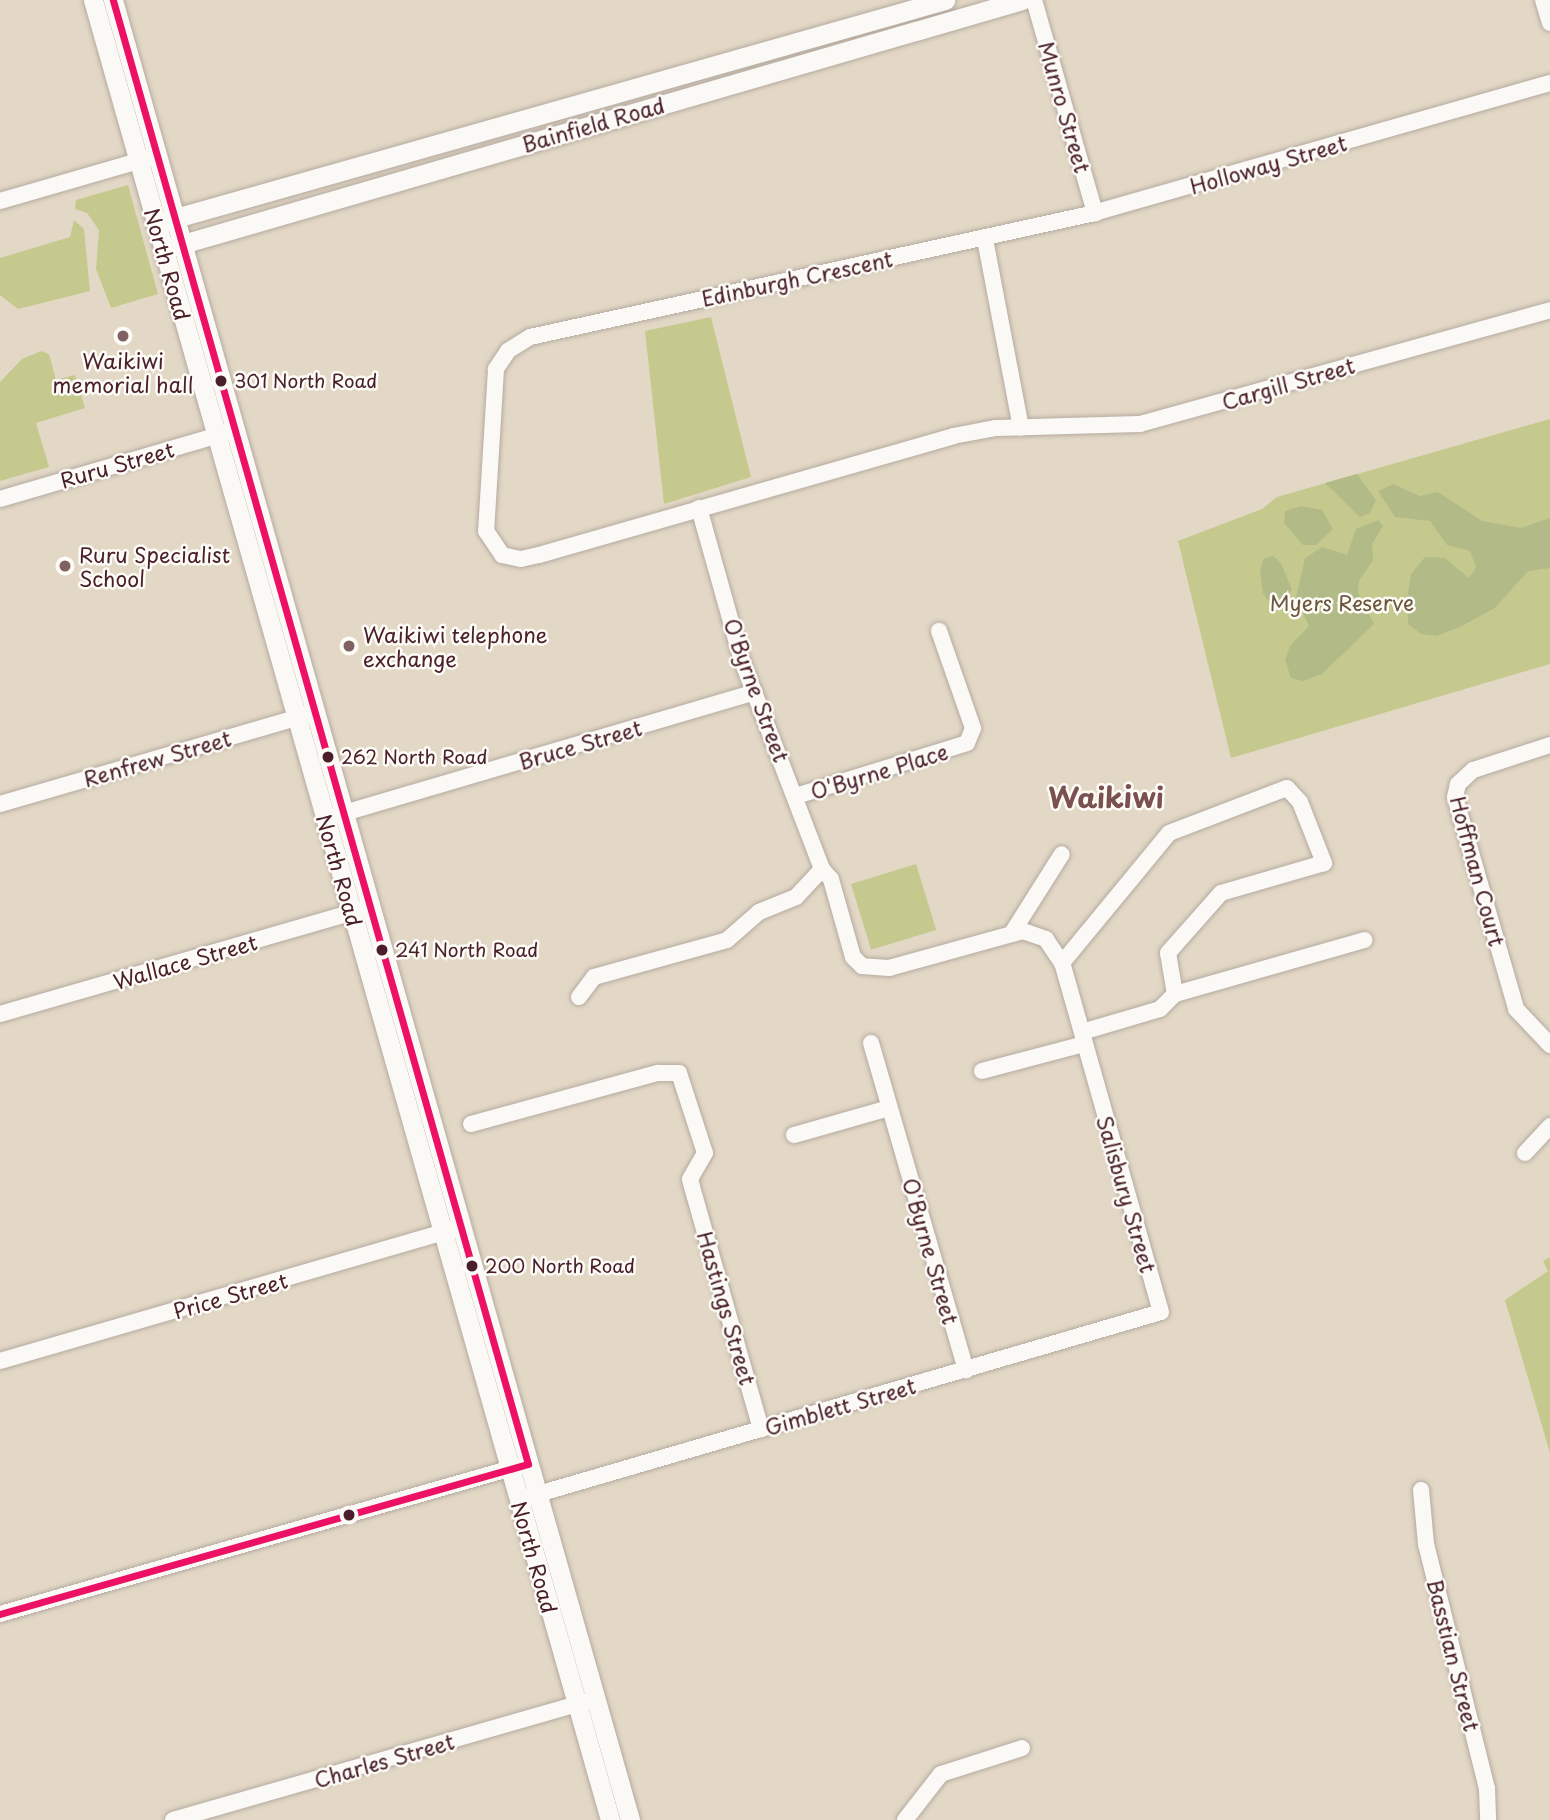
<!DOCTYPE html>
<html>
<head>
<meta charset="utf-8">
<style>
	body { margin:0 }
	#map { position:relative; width:1550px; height:1820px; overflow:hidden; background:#e3d8c6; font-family:"Playpen Sans",sans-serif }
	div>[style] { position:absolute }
	.green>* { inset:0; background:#c5c98d; transform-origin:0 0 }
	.forest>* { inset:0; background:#b2bb88 }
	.roads { filter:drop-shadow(0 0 2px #b5aaa0) drop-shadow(0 0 2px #b5aaa0) }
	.minor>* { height:16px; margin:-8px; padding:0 8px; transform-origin:8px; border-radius:8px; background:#fbf9f6 }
	.major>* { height:19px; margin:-9.5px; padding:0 9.5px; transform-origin:9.5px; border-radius:9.5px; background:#fbf9f6 }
	.bus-1>* { height:7px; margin:-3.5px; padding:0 3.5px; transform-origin:3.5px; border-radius:3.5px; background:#ec1165 }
	.dots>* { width:19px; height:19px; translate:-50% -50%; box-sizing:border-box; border:4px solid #fdfcf7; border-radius:50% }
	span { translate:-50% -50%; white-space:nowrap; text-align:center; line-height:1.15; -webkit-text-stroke:5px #fdfcf7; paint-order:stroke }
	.bus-label { font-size:19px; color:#4a1f2b }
	.left { translate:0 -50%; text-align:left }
	.street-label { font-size:21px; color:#4a1f2b }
	.poi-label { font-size:21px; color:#4a1f2b }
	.park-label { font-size:21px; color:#6c563d }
	.district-label { font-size:28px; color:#7b5050; font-weight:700 }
</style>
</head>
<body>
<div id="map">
	<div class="green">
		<i style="clip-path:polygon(128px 185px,158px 294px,111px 308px,96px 269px,99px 230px,87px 213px,75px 209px,76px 200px)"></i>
		<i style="clip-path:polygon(74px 220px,84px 229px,90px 291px,18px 309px,0 295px,0 258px,70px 237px)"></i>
		<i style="clip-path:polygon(711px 317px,751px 477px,664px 504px,645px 331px)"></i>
		<i style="clip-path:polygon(41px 351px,49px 354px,56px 380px,75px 375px,85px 408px,36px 423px,49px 467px,0 481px,0 382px,22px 359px)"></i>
		<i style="clip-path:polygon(1550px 419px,1550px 664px,1231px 758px,1178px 541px,1262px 509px,1277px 497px)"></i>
		<i style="left:916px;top:864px;width:69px;height:68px;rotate:73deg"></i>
		<i style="clip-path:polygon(1550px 1257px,1550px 1453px,1505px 1300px,1548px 1271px,1543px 1261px)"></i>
	</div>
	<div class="forest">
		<i style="clip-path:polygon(1357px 474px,1376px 500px,1370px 513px,1360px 517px,1325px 483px)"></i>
		<i style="clip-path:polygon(1393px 484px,1420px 496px,1438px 492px,1482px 521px,1521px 528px,1550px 518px,1550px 568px,1528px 571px,1495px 608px,1458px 628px,1436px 636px,1421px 634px,1408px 624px,1407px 599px,1411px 574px,1425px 557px,1445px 558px,1469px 578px,1476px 567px,1470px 551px,1447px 545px,1430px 521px,1395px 517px,1378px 491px)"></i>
		<i style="clip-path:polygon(1301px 506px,1322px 510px,1333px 529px,1316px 545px,1303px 545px,1284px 523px,1285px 511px)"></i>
		<i style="clip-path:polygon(1378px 520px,1383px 526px,1372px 544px,1373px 560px,1359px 581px,1358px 592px,1374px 624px,1322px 674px,1303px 681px,1291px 678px,1285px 660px,1290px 646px,1309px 626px,1296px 598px,1305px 558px,1322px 547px,1347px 555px,1356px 529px)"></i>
		<i style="clip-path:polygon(1273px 556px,1281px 563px,1292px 590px,1272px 605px,1263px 594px,1260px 572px,1263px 559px)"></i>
	</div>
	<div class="roads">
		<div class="minor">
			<i style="left:1034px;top:0;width:222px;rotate:74deg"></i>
			<i style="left:1543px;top:0;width:24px;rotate:73deg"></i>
			<i style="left:1550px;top:83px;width:473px;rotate:164.1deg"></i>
			<i style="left:1095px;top:213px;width:578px;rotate:167.62deg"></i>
			<i style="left:530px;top:337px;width:26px;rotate:148deg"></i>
			<i style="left:508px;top:351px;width:22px;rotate:124deg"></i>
			<i style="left:496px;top:369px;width:162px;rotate:93.5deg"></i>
			<i style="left:486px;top:531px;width:29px;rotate:56deg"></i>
			<i style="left:502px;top:555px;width:19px;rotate:12deg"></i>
			<i style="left:521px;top:559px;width:18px;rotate:-13deg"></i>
			<i style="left:539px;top:555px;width:431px;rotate:-16deg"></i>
			<i style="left:953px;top:436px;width:44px;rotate:-10.5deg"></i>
			<i style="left:996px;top:428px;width:144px;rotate:-1.6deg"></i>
			<i style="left:1140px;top:424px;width:426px;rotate:-15.5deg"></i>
			<i style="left:0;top:201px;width:155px;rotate:-16.1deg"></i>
			<i style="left:985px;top:239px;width:192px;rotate:79.2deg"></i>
			<i style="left:0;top:499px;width:235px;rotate:-16.3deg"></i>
			<i style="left:1550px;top:745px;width:81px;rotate:162deg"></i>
			<i style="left:1473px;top:770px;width:21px;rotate:137deg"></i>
			<i style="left:1458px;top:784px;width:13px;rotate:103deg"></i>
			<i style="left:1455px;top:797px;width:221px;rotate:73.9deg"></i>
			<i style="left:1516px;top:1009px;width:50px;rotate:46.6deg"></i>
			<i style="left:796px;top:796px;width:179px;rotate:-17.2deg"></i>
			<i style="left:967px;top:743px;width:16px;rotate:-68deg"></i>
			<i style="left:973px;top:728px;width:103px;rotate:-109.3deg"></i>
			<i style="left:0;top:804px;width:320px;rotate:-16.2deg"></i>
			<i style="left:334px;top:816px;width:438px;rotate:-16.4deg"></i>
			<i style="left:1012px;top:933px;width:93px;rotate:-57.7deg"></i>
			<i style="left:1062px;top:963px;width:168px;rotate:-50.5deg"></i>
			<i style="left:1169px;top:833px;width:126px;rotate:-20.9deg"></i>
			<i style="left:1287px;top:788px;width:19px;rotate:47deg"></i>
			<i style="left:1300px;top:802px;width:66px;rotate:68.5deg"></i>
			<i style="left:1324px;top:863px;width:107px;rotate:163.8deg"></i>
			<i style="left:1221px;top:893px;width:80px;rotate:131.5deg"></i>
			<i style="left:1168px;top:953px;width:42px;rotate:80.3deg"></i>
			<i style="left:579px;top:997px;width:25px;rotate:-53deg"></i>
			<i style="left:594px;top:977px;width:138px;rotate:-15.5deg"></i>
			<i style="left:727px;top:940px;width:43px;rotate:-41.2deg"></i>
			<i style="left:759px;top:912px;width:40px;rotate:-22deg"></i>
			<i style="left:796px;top:897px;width:38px;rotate:-47deg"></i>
			<i style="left:0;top:1014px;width:376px;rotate:-16.1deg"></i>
			<i style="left:1082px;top:1032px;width:81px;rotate:-16.4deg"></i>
			<i style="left:1160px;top:1009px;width:21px;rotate:-45deg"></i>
			<i style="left:1175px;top:994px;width:197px;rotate:-15.9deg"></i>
			<i style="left:871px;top:1043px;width:341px;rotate:73.8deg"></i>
			<i style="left:982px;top:1071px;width:106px;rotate:-14.8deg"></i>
			<i style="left:471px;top:1124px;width:194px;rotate:-15.3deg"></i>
			<i style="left:658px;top:1073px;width:21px"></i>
			<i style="left:679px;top:1073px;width:84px;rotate:72deg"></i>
			<i style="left:705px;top:1153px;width:30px;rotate:120deg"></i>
			<i style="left:690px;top:1179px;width:8px;rotate:76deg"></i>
			<i style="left:692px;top:1187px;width:252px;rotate:74.1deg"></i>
			<i style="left:794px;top:1135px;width:99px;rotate:-15.9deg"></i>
			<i style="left:1525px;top:1153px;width:37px;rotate:-47deg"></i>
			<i style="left:0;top:1361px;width:474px;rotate:-16.2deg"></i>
			<i style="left:1421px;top:1490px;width:54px;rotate:84.7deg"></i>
			<i style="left:1426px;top:1544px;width:252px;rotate:76deg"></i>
			<i style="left:1487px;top:1788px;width:32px;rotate:88deg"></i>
			<i style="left:528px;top:1497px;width:659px;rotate:-16.29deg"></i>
			<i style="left:1161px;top:1312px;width:363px;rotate:-105.8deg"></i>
			<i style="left:1062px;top:963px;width:29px;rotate:-124deg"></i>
			<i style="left:1046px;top:939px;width:24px;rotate:-161deg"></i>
			<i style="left:1023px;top:931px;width:139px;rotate:164.6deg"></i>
			<i style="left:889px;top:968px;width:27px;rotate:-176deg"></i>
			<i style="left:862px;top:966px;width:13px;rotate:-135deg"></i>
			<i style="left:853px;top:957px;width:81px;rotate:-105.8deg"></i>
			<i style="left:831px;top:879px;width:13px;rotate:-132deg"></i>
			<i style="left:822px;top:869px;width:223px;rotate:-111deg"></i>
			<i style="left:742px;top:661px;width:159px;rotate:-105.7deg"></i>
			<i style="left:0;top:1614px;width:540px;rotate:-15.92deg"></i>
			<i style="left:173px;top:1820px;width:432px;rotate:-16deg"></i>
			<i style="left:905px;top:1820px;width:58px;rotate:-52deg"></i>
			<i style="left:941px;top:1774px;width:85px;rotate:-17.8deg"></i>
		</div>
		<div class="major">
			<i style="left:93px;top:0;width:1892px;rotate:74.14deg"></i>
			<i style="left:113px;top:0;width:1892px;rotate:74.14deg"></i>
			<i style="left:165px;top:221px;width:811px;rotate:-15.82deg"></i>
			<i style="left:172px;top:247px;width:885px;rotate:-16.2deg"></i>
		</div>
	</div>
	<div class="bus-1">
		<i style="left:0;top:1614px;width:549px;rotate:-15.86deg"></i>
		<i style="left:528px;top:1464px;width:1522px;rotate:-105.83deg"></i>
	</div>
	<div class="dots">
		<i style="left:123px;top:336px;background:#806061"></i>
		<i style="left:221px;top:381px;background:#4a1f2b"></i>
		<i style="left:65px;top:566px;background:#806061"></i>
		<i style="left:349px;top:646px;background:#806061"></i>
		<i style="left:328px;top:757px;background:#4a1f2b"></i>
		<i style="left:382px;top:950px;background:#4a1f2b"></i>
		<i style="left:472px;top:1266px;background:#4a1f2b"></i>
		<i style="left:349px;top:1515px;background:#4a1f2b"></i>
	</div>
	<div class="bus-label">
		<span class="left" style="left:234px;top:381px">301 North Road</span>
		<span class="left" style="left:341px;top:757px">262 North Road</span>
		<span class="left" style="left:395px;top:950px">241 North Road</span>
		<span class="left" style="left:485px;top:1266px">200 North Road</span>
	</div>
	<div class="street-label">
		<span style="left:1065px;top:107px;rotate:74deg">Munro Street</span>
		<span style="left:593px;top:124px;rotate:-16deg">Bainfield Road</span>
		<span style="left:1268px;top:164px;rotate:-16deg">Holloway Street</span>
		<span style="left:168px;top:264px;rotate:74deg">North Road</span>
		<span style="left:797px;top:278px;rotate:-12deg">Edinburgh Crescent</span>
		<span style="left:1288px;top:383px;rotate:-16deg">Cargill Street</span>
		<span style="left:117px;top:464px;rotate:-16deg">Ruru Street</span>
		<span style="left:757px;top:690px;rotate:70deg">O'Byrne Street</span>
		<span style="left:580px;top:744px;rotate:-16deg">Bruce Street</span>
		<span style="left:157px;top:758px;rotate:-16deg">Renfrew Street</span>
		<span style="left:879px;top:771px;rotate:-17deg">O'Byrne Place</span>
		<span style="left:340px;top:870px;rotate:74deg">North Road</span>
		<span style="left:1478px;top:871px;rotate:75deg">Hoffman Court</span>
		<span style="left:185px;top:961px;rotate:-16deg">Wallace Street</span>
		<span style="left:1127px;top:1194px;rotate:74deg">Salisbury Street</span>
		<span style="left:931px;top:1251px;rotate:74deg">O'Byrne Street</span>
		<span style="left:230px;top:1295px;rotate:-16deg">Price Street</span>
		<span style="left:727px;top:1308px;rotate:74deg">Hastings Street</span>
		<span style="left:840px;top:1406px;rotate:-16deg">Gimblett Street</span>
		<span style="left:535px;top:1557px;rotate:74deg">North Road</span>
		<span style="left:1454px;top:1655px;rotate:76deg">Basstian Street</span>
		<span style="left:384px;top:1760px;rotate:-16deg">Charles Street</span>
	</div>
	<div class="poi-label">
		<span style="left:123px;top:372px">Waikiwi<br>memorial hall</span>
		<span class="left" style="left:79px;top:566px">Ruru Specialist<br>School</span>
		<span class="left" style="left:363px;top:646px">Waikiwi telephone<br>exchange</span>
	</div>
	<div class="park-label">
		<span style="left:1342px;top:602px">Myers Reserve</span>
	</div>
	<div class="district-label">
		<span style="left:1106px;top:797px">Waikiwi</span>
	</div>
</div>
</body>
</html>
